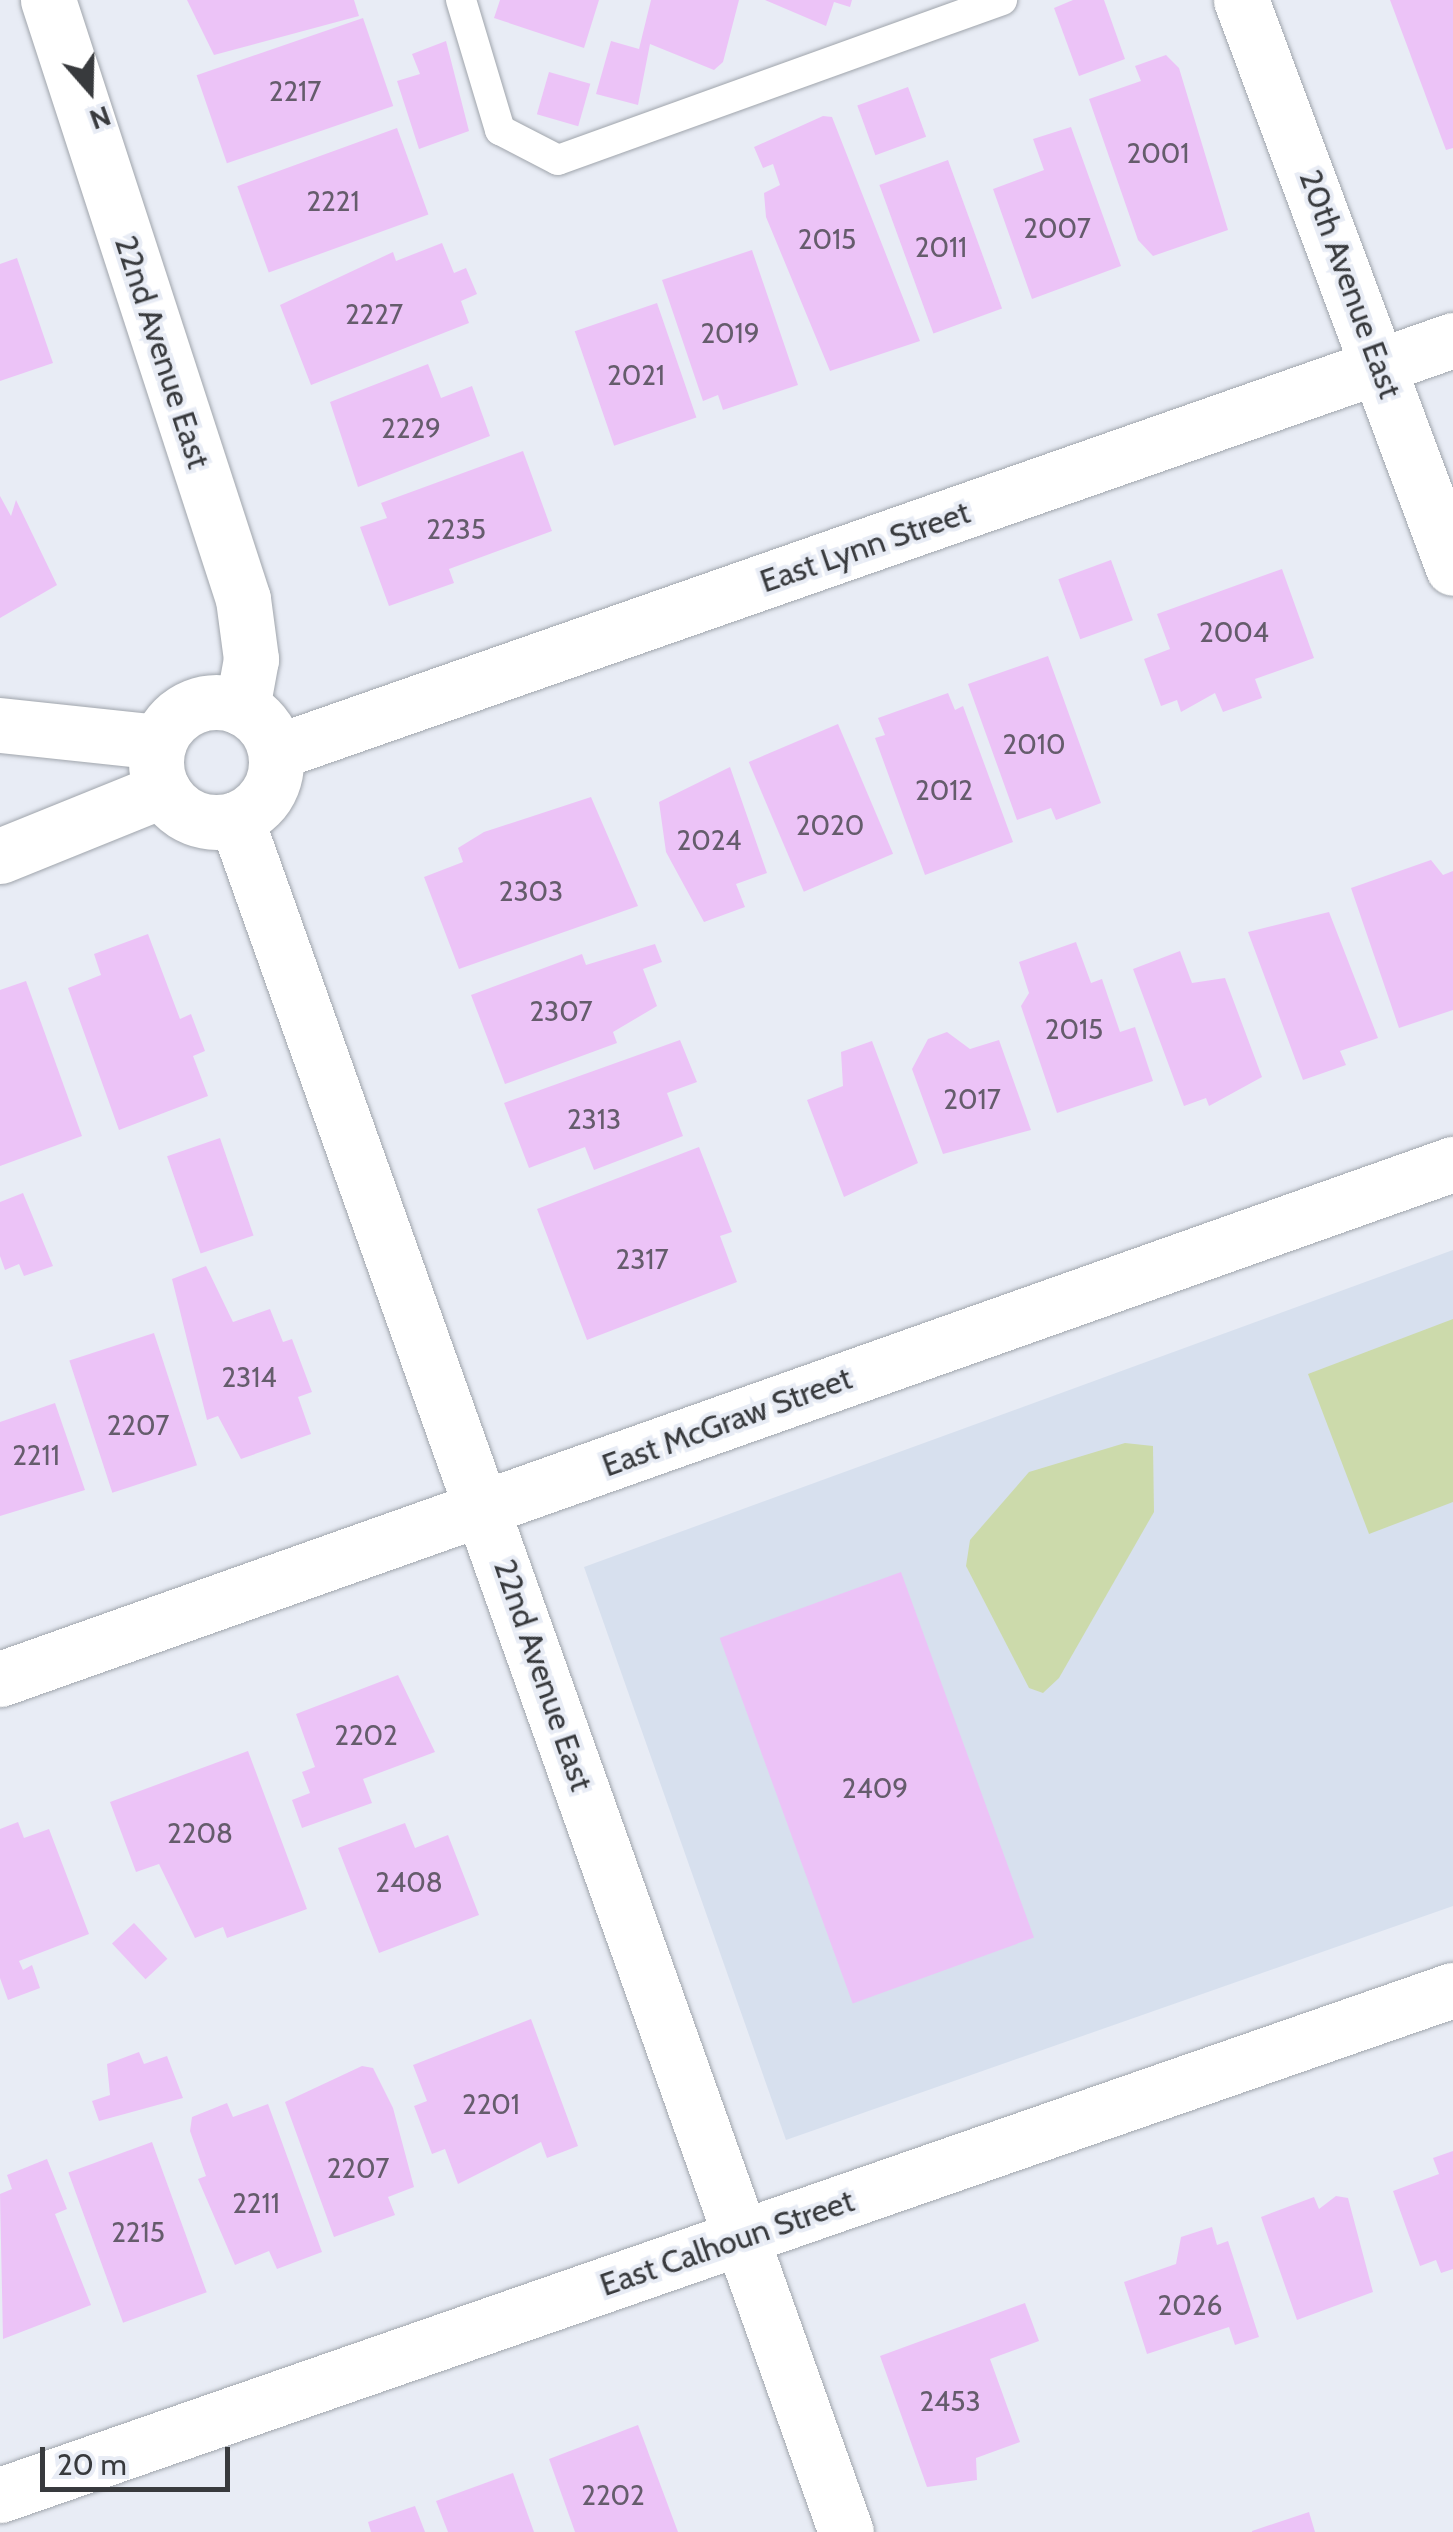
<!DOCTYPE html>
<html>
<head>
<meta charset="utf-8">
<style>
	body { margin:0 }
	#map { position:relative; width:1453px; height:2532px; overflow:hidden; background:#e8ecf5; font-family:Cabin,sans-serif }
	div>[style] { position:absolute }
	.built>* { inset:0; background:#d7e0ee }
	.green>* { inset:0; background:#ccdaab }
	.building>* { inset:0; background:#ecc3f7; transform-origin:0 0 }
	.roads { filter:drop-shadow(0 0 2px #a0a5ac) drop-shadow(0 0 2px #a0a5ac) }
	.lane>* { height:30px; margin:-15px; padding:0 15px; transform-origin:15px; border-radius:15px; background:#fff }
	.street>* { height:55px; margin:-27.5px; padding:0 27.5px; transform-origin:27.5px; border-radius:27.5px; background:#fff }
	.street>.ring { margin:-27.5px; padding:0; box-sizing:content-box; background:none; border:55px solid #fff; border-radius:50% }
	span { translate:-50% -50%; white-space:nowrap; text-align:center; line-height:1.15; -webkit-text-stroke:8px #e8ecf5; paint-order:stroke }
	.number-label { font-size:28px; color:#655c6c }
	.number-label span { -webkit-text-stroke-width:0 }
	.street-label { font-size:32px; color:#383a3d }
	.north { position:absolute; left:40px; top:40px; width:100px; height:100px; -webkit-text-stroke:8px #e8ecf5; paint-order:stroke; rotate:160deg; font-size:28px; font-weight:700; line-height:40px; text-align:center; color:#383a3d }
	.north::after { content:''; display:block; margin:auto; width:35px; height:45px; background:#383a3d; clip-path:polygon(50% 0,100% 100%,50% 72%,0 100%) }
	.scale { position:absolute; left:40px; top:2447px; width:190px; height:45px; box-sizing:border-box; border:5px solid #383a3d; border-top:0; padding-left:12px; font-size:30px; line-height:35px; white-space:nowrap; color:#383a3d; -webkit-text-stroke:8px #e8ecf5; paint-order:stroke }
</style>
</head>
<body>
<div id="map">
	<div class="built">
		<i style="clip-path:polygon(1453px 1250px,1453px 1906px,786px 2140px,584px 1567px)"></i>
	</div>
	<div class="green">
		<i style="clip-path:polygon(1453px 1319px,1453px 1502px,1369px 1534px,1308px 1374px)"></i>
		<i style="clip-path:polygon(1125px 1443px,1153px 1446px,1154px 1512px,1059px 1678px,1043px 1693px,1029px 1688px,966px 1566px,970px 1540px,1029px 1472px)"></i>
	</div>
	<div class="building">
		<i style="clip-path:polygon(187px 0,354px 0,359px 16px,214px 55px)"></i>
		<i style="clip-path:polygon(500px 0,599px 0,584px 48px,494px 18px)"></i>
		<i style="clip-path:polygon(651px 0,739px 0,723px 62px,714px 70px,650px 44px,638px 105px,596px 94px,611px 41px,639px 49px)"></i>
		<i style="clip-path:polygon(765px 0,852px 0,850px 7px,834px 2px,826px 26px)"></i>
		<i style="clip-path:polygon(1073px 0,1104px 0,1125px 59px,1079px 76px,1054px 8px)"></i>
		<i style="clip-path:polygon(1390px 0,1453px 0,1453px 148px,1446px 150px)"></i>
		<i style="left:363px;top:18px;width:93px;height:176px;rotate:71deg"></i>
		<i style="clip-path:polygon(446px 41px,469px 131px,419px 149px,397px 81px,420px 74px,412px 54px)"></i>
		<i style="clip-path:polygon(1166px 55px,1179px 68px,1228px 230px,1153px 256px,1138px 240px,1089px 99px,1141px 81px,1135px 66px)"></i>
		<i style="left:549px;top:72px;width:43px;height:44px;rotate:16deg"></i>
		<i style="left:908px;top:87px;width:53px;height:54px;rotate:70deg"></i>
		<i style="clip-path:polygon(823px 116px,832px 117px,920px 341px,830px 371px,766px 217px,764px 193px,780px 185px,773px 164px,763px 168px,754px 147px)"></i>
		<i style="clip-path:polygon(1071px 127px,1121px 266px,1032px 299px,993px 189px,1044px 170px,1033px 139px)"></i>
		<i style="left:397px;top:128px;width:92px;height:170px;rotate:70deg"></i>
		<i style="left:948px;top:160px;width:158px;height:73px;rotate:70deg"></i>
		<i style="clip-path:polygon(442px 243px,454px 273px,466px 268px,477px 294px,461px 301px,469px 323px,311px 385px,280px 305px,393px 252px,396px 261px)"></i>
		<i style="clip-path:polygon(752px 250px,798px 385px,723px 410px,718px 395px,703px 401px,662px 280px)"></i>
		<i style="clip-path:polygon(17px 258px,53px 363px,0 381px,0 264px)"></i>
		<i style="left:657px;top:303px;width:121px;height:87px;rotate:71deg"></i>
		<i style="clip-path:polygon(428px 364px,441px 398px,472px 386px,490px 436px,358px 487px,330px 402px)"></i>
		<i style="clip-path:polygon(523px 451px,552px 531px,449px 569px,454px 583px,389px 606px,360px 527px,387px 518px,381px 503px)"></i>
		<i style="clip-path:polygon(0 496px,11px 516px,16px 500px,57px 585px,0 618px)"></i>
		<i style="left:1111px;top:560px;width:64px;height:56px;rotate:70deg"></i>
		<i style="clip-path:polygon(1282px 569px,1314px 658px,1255px 679px,1262px 698px,1223px 712px,1215px 693px,1181px 712px,1177px 700px,1161px 706px,1144px 659px,1170px 649px,1157px 614px)"></i>
		<i style="clip-path:polygon(1048px 656px,1101px 803px,1056px 820px,1051px 808px,1017px 820px,968px 684px)"></i>
		<i style="clip-path:polygon(948px 693px,955px 710px,963px 706px,1013px 842px,925px 875px,875px 738px,885px 735px,878px 718px)"></i>
		<i style="left:838px;top:724px;width:141px;height:97px;rotate:67deg"></i>
		<i style="clip-path:polygon(730px 767px,767px 873px,736px 884px,745px 907px,704px 922px,666px 852px,659px 802px)"></i>
		<i style="clip-path:polygon(591px 797px,638px 906px,459px 969px,424px 877px,463px 862px,458px 848px,484px 832px)"></i>
		<i style="clip-path:polygon(1431px 860px,1443px 875px,1453px 871px,1453px 1010px,1399px 1028px,1351px 888px)"></i>
		<i style="clip-path:polygon(1329px 912px,1378px 1038px,1340px 1051px,1346px 1065px,1303px 1080px,1248px 932px)"></i>
		<i style="clip-path:polygon(148px 934px,180px 1019px,191px 1014px,205px 1051px,193px 1056px,208px 1096px,119px 1130px,68px 988px,101px 975px,94px 954px)"></i>
		<i style="clip-path:polygon(1076px 942px,1091px 983px,1102px 979px,1120px 1032px,1135px 1027px,1153px 1081px,1057px 1113px,1021px 1006px,1029px 993px,1019px 962px)"></i>
		<i style="clip-path:polygon(655px 944px,662px 962px,643px 969px,657px 1006px,613px 1032px,617px 1043px,505px 1084px,471px 995px,582px 954px,586px 965px)"></i>
		<i style="clip-path:polygon(1180px 951px,1192px 983px,1225px 978px,1262px 1077px,1209px 1106px,1206px 1098px,1184px 1106px,1133px 969px)"></i>
		<i style="clip-path:polygon(26px 981px,82px 1136px,0 1166px,0 990px)"></i>
		<i style="clip-path:polygon(947px 1032px,970px 1049px,999px 1040px,1031px 1130px,943px 1154px,912px 1069px,928px 1039px)"></i>
		<i style="clip-path:polygon(680px 1040px,697px 1082px,667px 1093px,683px 1136px,594px 1170px,585px 1147px,529px 1168px,504px 1103px)"></i>
		<i style="clip-path:polygon(872px 1041px,918px 1163px,844px 1197px,807px 1100px,843px 1086px,841px 1052px)"></i>
		<i style="left:220px;top:1138px;width:103px;height:56px;rotate:71deg"></i>
		<i style="clip-path:polygon(699px 1147px,732px 1232px,720px 1236px,737px 1282px,587px 1340px,537px 1209px)"></i>
		<i style="clip-path:polygon(23px 1193px,53px 1266px,24px 1276px,19px 1264px,5px 1270px,0 1256px,0 1202px)"></i>
		<i style="clip-path:polygon(206px 1266px,233px 1322px,270px 1309px,283px 1342px,292px 1339px,312px 1392px,298px 1397px,311px 1434px,241px 1459px,218px 1416px,207px 1420px,172px 1279px)"></i>
		<i style="left:154px;top:1333px;width:139px;height:89px;rotate:72deg"></i>
		<i style="clip-path:polygon(55px 1403px,85px 1490px,0 1516px,0 1422px)"></i>
		<i style="left:901px;top:1572px;width:389px;height:193px;rotate:70deg"></i>
		<i style="clip-path:polygon(398px 1675px,435px 1752px,363px 1779px,372px 1803px,302px 1828px,292px 1800px,310px 1793px,302px 1772px,315px 1767px,296px 1714px)"></i>
		<i style="clip-path:polygon(248px 1751px,307px 1909px,227px 1938px,223px 1927px,195px 1938px,159px 1864px,136px 1872px,110px 1802px)"></i>
		<i style="clip-path:polygon(18px 1822px,24px 1838px,49px 1829px,89px 1934px,19px 1961px,23px 1970px,32px 1965px,40px 1988px,8px 2000px,0 1978px,0 1829px)"></i>
		<i style="clip-path:polygon(405px 1823px,415px 1848px,448px 1835px,479px 1915px,379px 1953px,338px 1848px)"></i>
		<i style="left:134px;top:1923px;width:49px;height:30px;rotate:47deg"></i>
		<i style="clip-path:polygon(531px 2019px,578px 2146px,547px 2158px,541px 2142px,458px 2184px,445px 2149px,432px 2154px,414px 2106px,427px 2101px,413px 2065px)"></i>
		<i style="clip-path:polygon(139px 2052px,144px 2064px,167px 2056px,183px 2098px,99px 2121px,92px 2101px,110px 2095px,107px 2064px)"></i>
		<i style="clip-path:polygon(362px 2066px,373px 2068px,393px 2108px,414px 2187px,388px 2197px,395px 2215px,334px 2237px,285px 2102px)"></i>
		<i style="clip-path:polygon(227px 2103px,233px 2117px,268px 2104px,322px 2252px,277px 2269px,269px 2251px,235px 2265px,198px 2179px,206px 2176px,190px 2131px,192px 2117px)"></i>
		<i style="left:152px;top:2142px;width:160px;height:89px;rotate:70deg"></i>
		<i style="clip-path:polygon(1453px 2151px,1453px 2269px,1441px 2273px,1436px 2260px,1420px 2266px,1393px 2191px,1439px 2174px,1433px 2158px)"></i>
		<i style="clip-path:polygon(47px 2159px,67px 2209px,55px 2214px,91px 2305px,3px 2339px,0 2194px,12px 2189px,7px 2175px)"></i>
		<i style="clip-path:polygon(1336px 2196px,1348px 2198px,1373px 2292px,1297px 2320px,1261px 2217px,1314px 2197px,1319px 2209px)"></i>
		<i style="clip-path:polygon(1212px 2227px,1217px 2245px,1228px 2241px,1259px 2337px,1235px 2345px,1229px 2327px,1147px 2354px,1124px 2282px,1176px 2264px,1181px 2237px)"></i>
		<i style="clip-path:polygon(1025px 2303px,1039px 2341px,990px 2359px,1020px 2442px,976px 2458px,977px 2480px,927px 2487px,880px 2356px)"></i>
		<i style="clip-path:polygon(638px 2425px,678px 2532px,575px 2532px,549px 2459px)"></i>
		<i style="clip-path:polygon(513px 2473px,534px 2532px,448px 2532px,436px 2501px)"></i>
		<i style="clip-path:polygon(415px 2506px,425px 2532px,371px 2532px,368px 2522px)"></i>
		<i style="clip-path:polygon(1309px 2512px,1315px 2532px,1252px 2532px,1252px 2531px)"></i>
	</div>
	<div class="roads">
		<div class="lane">
			<i style="left:461px;top:0;width:136px;rotate:73.3deg"></i>
			<i style="left:500px;top:130px;width:65px;rotate:27.3deg"></i>
			<i style="left:558px;top:160px;width:472px;rotate:-19.8deg"></i>
		</div>
		<div class="street">
			<i style="left:48px;top:0;width:630px;rotate:71.97deg"></i>
			<i style="left:243px;top:599px;width:61px;rotate:82.4deg"></i>
			<i style="left:251px;top:659px;width:50px;rotate:100.4deg"></i>
			<i style="left:1241px;top:0;width:606px;rotate:69.53deg"></i>
			<i class="ring" style="left:156px;top:702px;width:65px;height:65px"></i>
			<i style="left:0;top:725px;width:160px;rotate:6.1deg"></i>
			<i style="left:276px;top:752px;width:1247px;rotate:-19.29deg"></i>
			<i style="left:236px;top:819px;width:1818px;rotate:70.4deg"></i>
			<i style="left:0;top:856px;width:176px;rotate:-22deg"></i>
			<i style="left:0;top:1679px;width:1542px;rotate:-19.52deg"></i>
			<i style="left:0;top:2495px;width:1538px;rotate:-19.17deg"></i>
		</div>
	</div>
	<div class="number-label">
		<span style="left:295px;top:91px">2217</span>
		<span style="left:1158px;top:153px">2001</span>
		<span style="left:333px;top:201px">2221</span>
		<span style="left:1057px;top:228px">2007</span>
		<span style="left:827px;top:239px">2015</span>
		<span style="left:941px;top:247px">2011</span>
		<span style="left:374px;top:314px">2227</span>
		<span style="left:730px;top:333px">2019</span>
		<span style="left:636px;top:375px">2021</span>
		<span style="left:411px;top:428px">2229</span>
		<span style="left:456px;top:529px">2235</span>
		<span style="left:1234px;top:632px">2004</span>
		<span style="left:1034px;top:744px">2010</span>
		<span style="left:944px;top:790px">2012</span>
		<span style="left:830px;top:825px">2020</span>
		<span style="left:709px;top:840px">2024</span>
		<span style="left:531px;top:891px">2303</span>
		<span style="left:561px;top:1011px">2307</span>
		<span style="left:1074px;top:1029px">2015</span>
		<span style="left:972px;top:1099px">2017</span>
		<span style="left:594px;top:1119px">2313</span>
		<span style="left:642px;top:1259px">2317</span>
		<span style="left:249px;top:1377px">2314</span>
		<span style="left:138px;top:1425px">2207</span>
		<span style="left:36px;top:1455px">2211</span>
		<span style="left:366px;top:1735px">2202</span>
		<span style="left:875px;top:1788px">2409</span>
		<span style="left:200px;top:1833px">2208</span>
		<span style="left:409px;top:1882px">2408</span>
		<span style="left:491px;top:2104px">2201</span>
		<span style="left:358px;top:2168px">2207</span>
		<span style="left:256px;top:2203px">2211</span>
		<span style="left:138px;top:2232px">2215</span>
		<span style="left:1190px;top:2305px">2026</span>
		<span style="left:950px;top:2401px">2453</span>
		<span style="left:613px;top:2495px">2202</span>
	</div>
	<div class="street-label">
		<span style="left:1350px;top:284px;rotate:70deg">20th Avenue East</span>
		<span style="left:162px;top:352px;rotate:72deg">22nd Avenue East</span>
		<span style="left:865px;top:547px;rotate:-19deg">East Lynn Street</span>
		<span style="left:727px;top:1422px;rotate:-20deg">East McGraw Street</span>
		<span style="left:543px;top:1675px;rotate:71deg">22nd Avenue East</span>
		<span style="left:727px;top:2243px;rotate:-19deg">East Calhoun Street</span>
	</div>
	<div class="north">N</div>
	<div class="scale">20 m</div>
</div>
</body>
</html>
